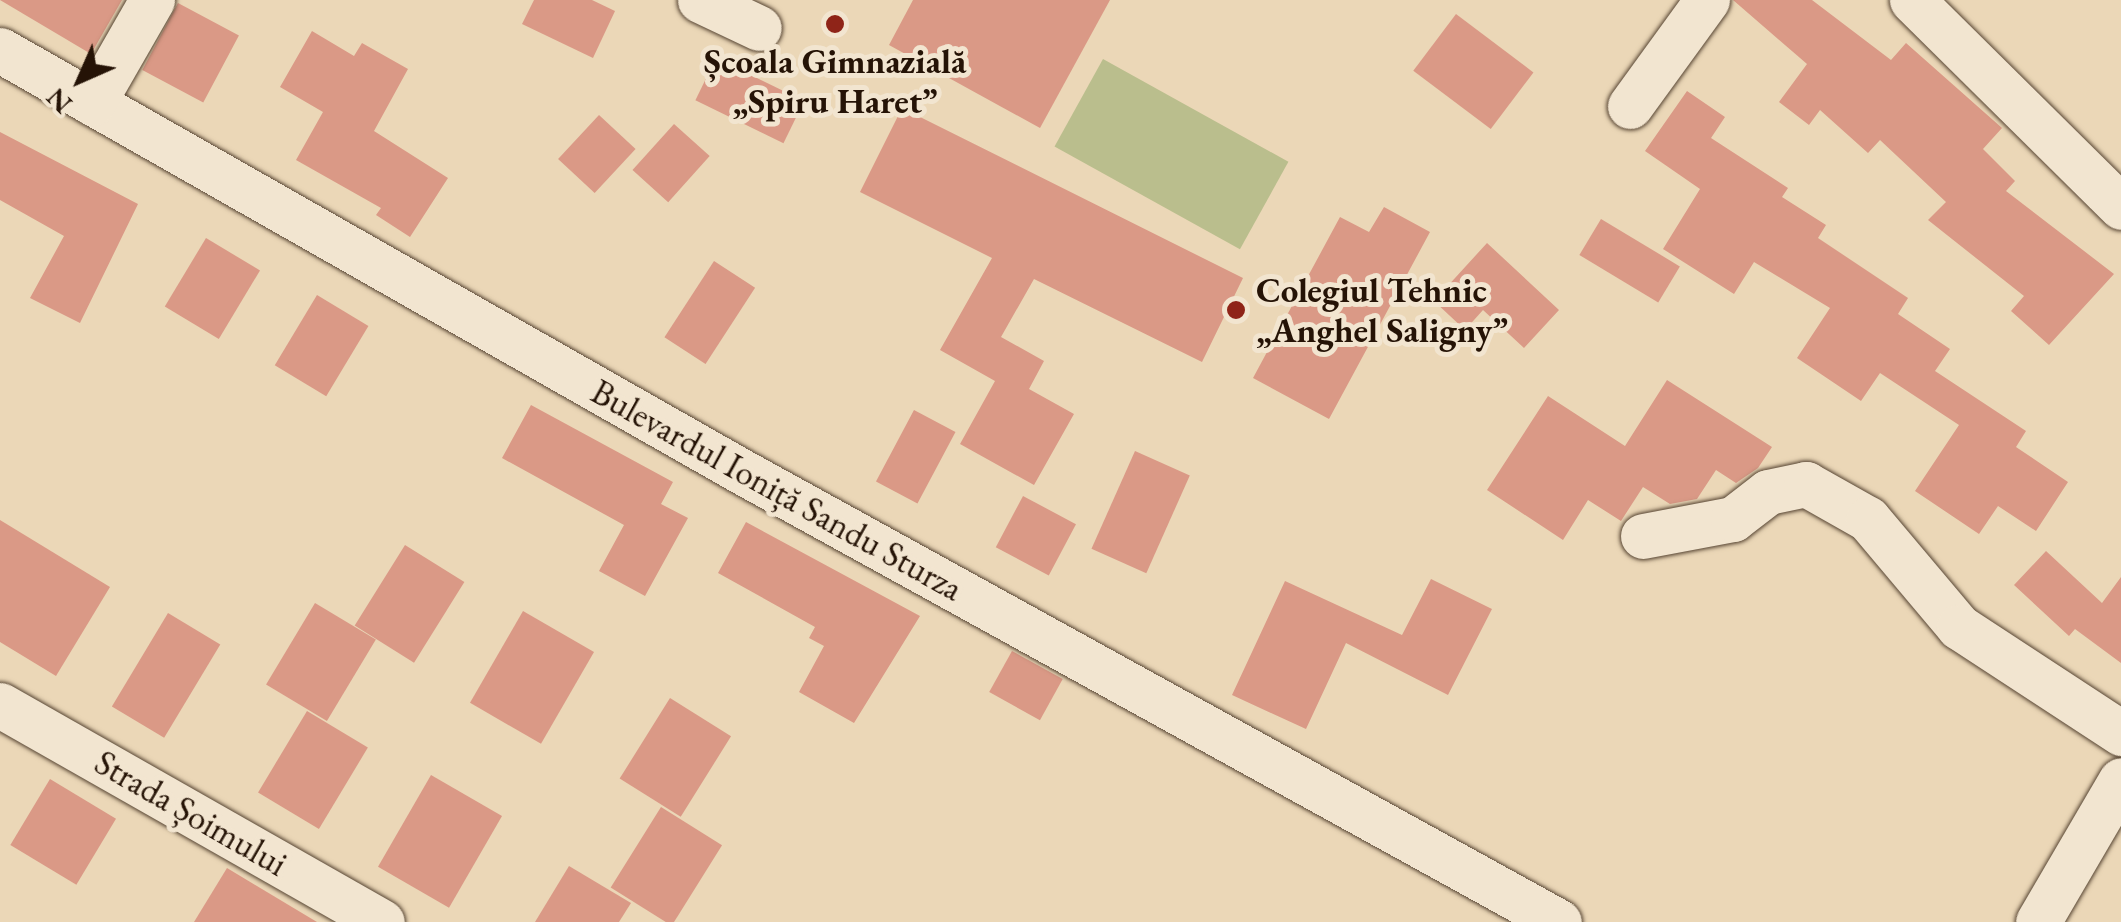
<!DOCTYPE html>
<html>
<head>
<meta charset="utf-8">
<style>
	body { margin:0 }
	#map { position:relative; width:2121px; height:922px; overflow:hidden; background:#ebd7b7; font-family:"EB Garamond",serif }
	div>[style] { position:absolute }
	.green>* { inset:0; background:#babe8d; transform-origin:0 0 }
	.building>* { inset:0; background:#da9986; transform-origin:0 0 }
	.roads { filter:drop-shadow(0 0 2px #564432) drop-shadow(0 0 2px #564432) }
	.minor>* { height:45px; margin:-22.5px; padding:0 22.5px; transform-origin:22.5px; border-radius:22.5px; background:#f2e5d0 }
	.dots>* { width:28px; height:28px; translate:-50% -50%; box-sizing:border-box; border:5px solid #f2e5d0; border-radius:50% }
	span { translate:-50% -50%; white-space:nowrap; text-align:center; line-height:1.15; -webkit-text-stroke:10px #f2e5d0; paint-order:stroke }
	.poi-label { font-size:35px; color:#251306; font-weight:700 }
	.left { translate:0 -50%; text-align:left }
	.street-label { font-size:35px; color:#251306 }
	.north { position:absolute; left:30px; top:30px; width:100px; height:100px; -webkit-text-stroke:8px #f2e5d0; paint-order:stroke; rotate:225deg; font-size:28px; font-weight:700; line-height:40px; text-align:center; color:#251306 }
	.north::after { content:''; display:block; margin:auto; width:35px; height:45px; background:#251306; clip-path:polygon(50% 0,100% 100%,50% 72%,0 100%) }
</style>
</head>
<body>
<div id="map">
	<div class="green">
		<i style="left:1103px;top:59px;width:212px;height:100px;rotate:29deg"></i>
	</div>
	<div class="building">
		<i style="clip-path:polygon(0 0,122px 0,91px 54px)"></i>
		<i style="clip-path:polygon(534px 0,592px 0,615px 11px,593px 58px,522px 24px)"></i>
		<i style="clip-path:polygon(913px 0,1110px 0,1040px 128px,889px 45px)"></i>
		<i style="clip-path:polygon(1733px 0,1812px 0,1891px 60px,1906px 43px,2002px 128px,1983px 149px,2015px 181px,2006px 191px,2114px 274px,2049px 345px,2011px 311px,2024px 296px,1928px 220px,1946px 202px,1880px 140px,1868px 153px,1820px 110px,1809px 125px,1779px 102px,1807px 64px)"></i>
		<i style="left:178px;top:3px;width:69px;height:76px;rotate:28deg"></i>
		<i style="left:1456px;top:14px;width:97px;height:71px;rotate:37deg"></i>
		<i style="clip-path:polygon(312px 31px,354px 56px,362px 43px,408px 69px,374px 131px,448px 178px,410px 237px,376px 215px,381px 208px,296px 160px,323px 112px,280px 87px)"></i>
		<i style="left:716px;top:58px;width:98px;height:47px;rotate:26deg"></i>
		<i style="clip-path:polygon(1687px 91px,1725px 117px,1711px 138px,1788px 188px,1782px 197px,1826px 225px,1818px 238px,1908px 298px,1898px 314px,1950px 349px,1935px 371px,2026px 431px,2016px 447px,2068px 482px,2036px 531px,1998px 506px,1979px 534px,1915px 491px,1959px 425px,1880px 373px,1861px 401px,1797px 358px,1830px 308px,1754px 262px,1734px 294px,1663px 249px,1700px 189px,1645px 151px)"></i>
		<i style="clip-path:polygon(902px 108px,1243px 278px,1202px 362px,1034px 279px,1001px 337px,1044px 361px,1029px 389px,1074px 414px,1034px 485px,960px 444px,995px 381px,940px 350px,992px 258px,860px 192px)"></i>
		<i style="left:599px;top:115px;width:50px;height:60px;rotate:43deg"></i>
		<i style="left:674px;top:124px;width:48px;height:62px;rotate:42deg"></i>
		<i style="clip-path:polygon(0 132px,138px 204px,80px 323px,30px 298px,64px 236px,0 200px)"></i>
		<i style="clip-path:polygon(1384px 207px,1430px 232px,1329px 419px,1253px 378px,1340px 217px,1369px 232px)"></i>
		<i style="left:1601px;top:219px;width:92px;height:42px;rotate:31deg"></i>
		<i style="left:206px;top:238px;width:63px;height:80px;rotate:31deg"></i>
		<i style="clip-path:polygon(1487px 243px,1559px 310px,1524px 348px,1483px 310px,1465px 330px,1434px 301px)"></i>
		<i style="left:714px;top:261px;width:49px;height:91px;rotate:33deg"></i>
		<i style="left:317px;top:295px;width:60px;height:82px;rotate:31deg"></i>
		<i style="clip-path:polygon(1667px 380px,1772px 447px,1758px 468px,1736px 483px,1716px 470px,1697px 499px,1670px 504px,1643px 487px,1621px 521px,1588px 500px,1563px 540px,1487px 490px,1548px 396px,1625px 446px)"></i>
		<i style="clip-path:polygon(531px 405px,673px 482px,661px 504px,688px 518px,645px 596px,599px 571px,624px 525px,502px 458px)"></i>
		<i style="left:914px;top:410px;width:47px;height:81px;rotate:28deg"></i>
		<i style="left:1135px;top:451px;width:60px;height:107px;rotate:24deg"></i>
		<i style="left:1023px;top:496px;width:60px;height:58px;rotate:28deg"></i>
		<i style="clip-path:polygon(0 520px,110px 587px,56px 676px,0 642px)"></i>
		<i style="clip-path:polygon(746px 522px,920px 616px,854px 723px,799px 692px,824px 646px,809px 638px,815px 627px,718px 573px)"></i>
		<i style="left:405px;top:545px;width:70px;height:95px;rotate:32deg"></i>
		<i style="clip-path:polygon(2046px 551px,2102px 603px,2121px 577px,2121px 663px,2075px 629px,2069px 636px,2014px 585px)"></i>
		<i style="clip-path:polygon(1431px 579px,1492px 609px,1448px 695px,1346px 643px,1306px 729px,1232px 695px,1285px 581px,1402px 635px)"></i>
		<i style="left:315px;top:603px;width:71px;height:95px;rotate:31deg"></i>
		<i style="left:523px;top:611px;width:82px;height:106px;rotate:30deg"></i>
		<i style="left:168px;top:613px;width:61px;height:109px;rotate:31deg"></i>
		<i style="left:1012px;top:651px;width:58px;height:47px;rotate:29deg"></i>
		<i style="left:670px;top:698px;width:72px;height:95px;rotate:32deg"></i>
		<i style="left:307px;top:711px;width:71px;height:95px;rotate:31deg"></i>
		<i style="left:431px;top:775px;width:82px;height:106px;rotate:30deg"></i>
		<i style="left:50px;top:779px;width:77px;height:77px;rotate:31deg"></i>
		<i style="left:661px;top:807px;width:72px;height:95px;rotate:32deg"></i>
		<i style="clip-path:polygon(569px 866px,631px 903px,619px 922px,535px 922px)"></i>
		<i style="clip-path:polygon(227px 868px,317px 922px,194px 922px)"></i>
	</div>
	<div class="roads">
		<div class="minor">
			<i style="left:700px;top:0;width:65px;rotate:25.4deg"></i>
			<i style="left:1912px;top:0;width:294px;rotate:44.7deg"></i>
			<i style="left:0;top:50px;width:850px;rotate:29.61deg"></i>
			<i style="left:739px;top:470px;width:936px;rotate:28.86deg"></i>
			<i style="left:93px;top:103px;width:119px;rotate:-60.2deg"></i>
			<i style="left:1630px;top:106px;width:131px;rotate:-54deg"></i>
			<i style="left:1643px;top:536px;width:92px;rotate:-10.7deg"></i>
			<i style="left:1733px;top:519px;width:44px;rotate:-37.6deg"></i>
			<i style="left:1768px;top:492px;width:39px;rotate:-12deg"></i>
			<i style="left:1806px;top:484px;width:71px;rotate:29.4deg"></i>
			<i style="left:1868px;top:519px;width:141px;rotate:49.9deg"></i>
			<i style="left:1959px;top:627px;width:194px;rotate:33.2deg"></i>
			<i style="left:0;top:705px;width:439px;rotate:29.6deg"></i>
			<i style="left:2038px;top:922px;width:164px;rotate:-59.7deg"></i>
		</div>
	</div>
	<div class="dots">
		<i style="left:835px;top:24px;background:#8f2418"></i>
		<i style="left:1236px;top:310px;background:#8f2418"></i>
	</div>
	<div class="poi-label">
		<span style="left:835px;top:81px">Școala Gimnazială<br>„Spiru Haret”</span>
		<span class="left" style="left:1256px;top:310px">Colegiul Tehnic<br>„Anghel Saligny”</span>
	</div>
	<div class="street-label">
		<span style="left:777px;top:490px;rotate:29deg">Bulevardul Ioniță Sandu Sturza</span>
		<span style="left:191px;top:813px;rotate:30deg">Strada Șoimului</span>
	</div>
	<div class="north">N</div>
</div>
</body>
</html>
